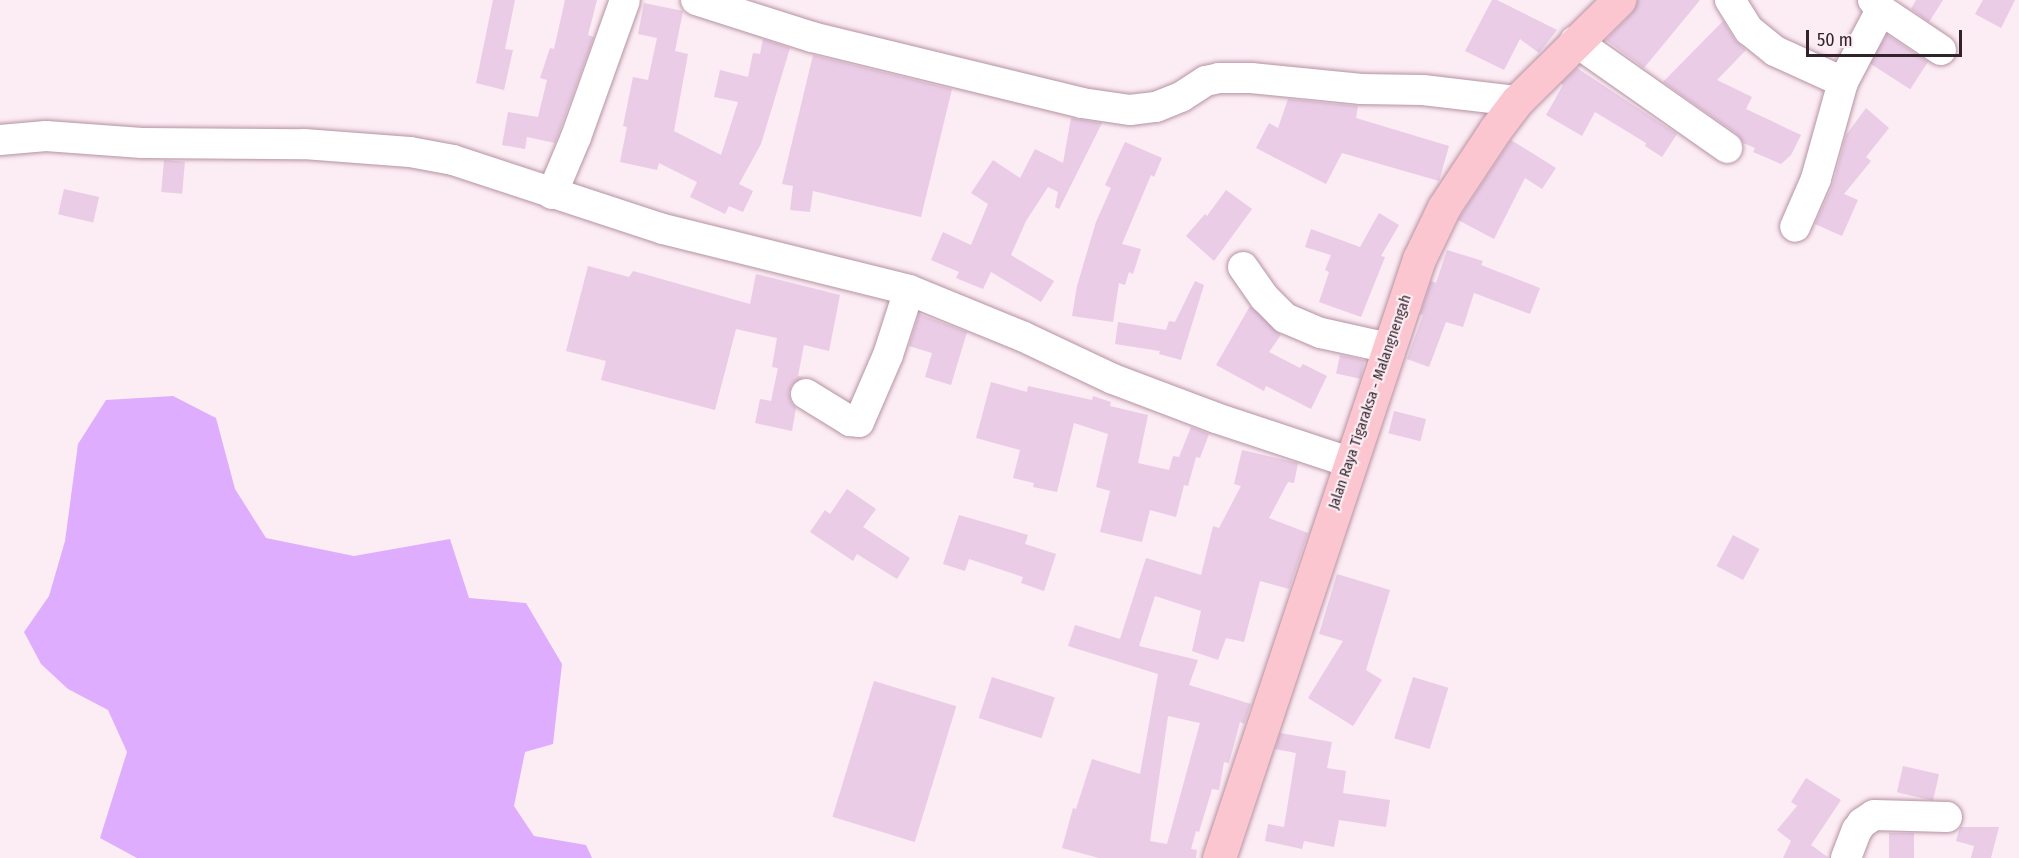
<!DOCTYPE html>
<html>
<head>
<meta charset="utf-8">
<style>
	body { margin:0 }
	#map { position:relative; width:2019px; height:858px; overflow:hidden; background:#fcecf3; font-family:"Fira Sans Condensed",sans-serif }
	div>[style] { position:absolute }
	.water>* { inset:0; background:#dfadfe }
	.building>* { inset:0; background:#eacce6; transform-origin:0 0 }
	.roads { filter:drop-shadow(0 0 2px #b692a3) drop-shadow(0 0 2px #b692a3) }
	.minor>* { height:30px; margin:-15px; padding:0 15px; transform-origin:15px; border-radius:15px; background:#fff }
	.major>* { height:33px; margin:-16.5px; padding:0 16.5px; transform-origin:16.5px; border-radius:16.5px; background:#fbc6d0 }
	span { translate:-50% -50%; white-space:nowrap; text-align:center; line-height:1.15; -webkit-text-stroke:4.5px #fcecf3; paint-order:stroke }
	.street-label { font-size:15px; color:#312329 }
	.scale { position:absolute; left:1806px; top:30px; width:156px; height:27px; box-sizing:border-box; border:3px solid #312329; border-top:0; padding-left:8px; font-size:18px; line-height:21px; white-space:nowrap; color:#312329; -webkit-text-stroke:4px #fcecf3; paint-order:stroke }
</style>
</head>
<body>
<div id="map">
	<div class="water">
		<i style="clip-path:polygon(173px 396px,216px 418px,235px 489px,266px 538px,354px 556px,450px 539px,469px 598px,526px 603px,562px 664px,553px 744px,525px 752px,514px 806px,534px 836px,586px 845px,592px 858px,137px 858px,100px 838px,127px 752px,108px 710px,68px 689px,41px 664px,24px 632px,49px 596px,65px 541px,78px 444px,106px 400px)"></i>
	</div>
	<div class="building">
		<i style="clip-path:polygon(493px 0,515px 0,505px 49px,513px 50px,504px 90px,476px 83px)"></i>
		<i style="clip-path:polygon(565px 0,597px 0,588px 35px,594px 37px,555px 143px,527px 137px,525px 149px,502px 145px,508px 112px,538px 117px,547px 80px,540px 78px,550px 48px,554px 49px)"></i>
		<i style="clip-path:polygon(1492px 0,1497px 0,1557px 30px,1539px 53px,1520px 39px,1504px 70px,1465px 51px)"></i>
		<i style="clip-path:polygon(1637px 0,1700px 0,1644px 68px,1606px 40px,1632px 13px)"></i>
		<i style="clip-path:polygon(1916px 0,1943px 0,1929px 22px,1911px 9px)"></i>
		<i style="clip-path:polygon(1983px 0,2015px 0,2001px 28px,1975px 14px)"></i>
		<i style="clip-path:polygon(644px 3px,683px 11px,675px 51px,688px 54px,674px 131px,721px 155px,738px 102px,714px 97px,720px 70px,748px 77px,753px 53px,760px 54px,763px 39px,790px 48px,761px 144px,739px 184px,753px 191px,743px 212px,729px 206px,725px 214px,690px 197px,697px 182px,659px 163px,657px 170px,620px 162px,627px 127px,623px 126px,633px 77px,648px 80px,657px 38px,638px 34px)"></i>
		<i style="clip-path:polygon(1723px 21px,1735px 40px,1746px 50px,1717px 80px,1752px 97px,1746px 109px,1801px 135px,1791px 155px,1781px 164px,1753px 152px,1755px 148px,1743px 143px,1737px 134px,1663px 82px)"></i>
		<i style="left:1887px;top:35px;width:49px;height:33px;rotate:33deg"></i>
		<i style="clip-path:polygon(813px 55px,952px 89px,921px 217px,813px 191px,810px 212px,790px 210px,793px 186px,782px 184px)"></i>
		<i style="clip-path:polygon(1577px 68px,1677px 134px,1662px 157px,1645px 146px,1646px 143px,1595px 112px,1582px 136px,1546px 115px,1563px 85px,1561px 83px)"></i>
		<i style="clip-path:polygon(1288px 99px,1358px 106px,1356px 118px,1449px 146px,1439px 181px,1342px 153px,1326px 184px,1256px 148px,1269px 123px,1278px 128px)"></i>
		<i style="clip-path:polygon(1866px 108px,1889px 128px,1866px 157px,1871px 161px,1844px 194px,1858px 200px,1842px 236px,1815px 224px,1833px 184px,1846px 135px)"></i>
		<i style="clip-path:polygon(1071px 118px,1102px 123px,1059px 209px,1055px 207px,1058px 192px,1048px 187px,1026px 221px,1011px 255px,1054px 281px,1041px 302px,991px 272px,983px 289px,956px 278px,959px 272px,931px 260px,943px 232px,971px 245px,988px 204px,971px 193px,993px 160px,1020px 178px,1035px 149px,1063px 163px)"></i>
		<i style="clip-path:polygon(1511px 140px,1556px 168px,1542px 189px,1525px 178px,1494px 239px,1458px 220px)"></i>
		<i style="clip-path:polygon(1125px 142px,1162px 158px,1154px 177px,1151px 175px,1122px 244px,1141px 249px,1133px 274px,1129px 272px,1125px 285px,1119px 283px,1113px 322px,1072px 316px,1077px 286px,1096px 222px,1111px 188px,1105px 185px)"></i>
		<i style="left:164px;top:160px;width:21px;height:32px;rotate:5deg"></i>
		<i style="left:64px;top:189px;width:36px;height:26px;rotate:13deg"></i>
		<i style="clip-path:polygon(1226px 190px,1252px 209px,1214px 261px,1186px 236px,1205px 214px,1207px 216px)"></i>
		<i style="clip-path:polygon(1379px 213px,1399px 225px,1381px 256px,1385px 257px,1361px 317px,1319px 302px,1329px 272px,1325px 270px,1331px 255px,1305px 247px,1311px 229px,1360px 247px)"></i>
		<i style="clip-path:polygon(1447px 250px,1483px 261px,1481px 265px,1540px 288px,1530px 314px,1474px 293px,1463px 327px,1446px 322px,1429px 367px,1407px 359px,1423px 315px,1420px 314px,1431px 281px,1436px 283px)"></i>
		<i style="clip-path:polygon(588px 266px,629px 277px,633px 271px,750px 304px,756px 274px,840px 295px,829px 351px,804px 345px,798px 376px,804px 377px,792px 385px,789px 393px,791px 402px,796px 408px,792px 431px,755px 423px,760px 399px,771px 401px,778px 368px,772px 367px,777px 338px,736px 329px,715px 410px,601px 380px,606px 361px,566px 351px)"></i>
		<i style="clip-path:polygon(1195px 281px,1204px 285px,1181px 360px,1159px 354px,1160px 351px,1115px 344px,1118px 322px,1166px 330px,1169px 321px,1175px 322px)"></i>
		<i style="clip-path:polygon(1250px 306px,1281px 335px,1269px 352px,1300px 368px,1303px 364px,1327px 376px,1311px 409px,1266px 386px,1264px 391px,1216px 365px)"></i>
		<i style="clip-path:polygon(919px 314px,967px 332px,951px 385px,925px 377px,932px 353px,909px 346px)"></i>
		<i style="left:1340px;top:355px;width:25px;height:19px;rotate:12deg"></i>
		<i style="clip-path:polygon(991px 382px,1027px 392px,1028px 386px,1092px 400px,1093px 396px,1111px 402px,1110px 406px,1148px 415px,1138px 463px,1169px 470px,1173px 456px,1179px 457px,1191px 427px,1209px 434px,1200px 458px,1196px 457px,1188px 486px,1184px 485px,1176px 517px,1150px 510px,1142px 542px,1100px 532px,1110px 491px,1096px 487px,1108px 434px,1074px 423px,1057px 492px,1033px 487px,1034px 483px,1013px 478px,1020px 450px,976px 438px)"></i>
		<i style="left:1394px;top:411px;width:33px;height:23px;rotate:14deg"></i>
		<i style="clip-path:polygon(evenodd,1242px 450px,1298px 463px,1294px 483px,1288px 482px,1269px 518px,1308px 533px,1289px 589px,1260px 581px,1244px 642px,1226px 638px,1218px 660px,1192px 651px,1201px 611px,1155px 596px,1139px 646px,1198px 660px,1189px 685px,1251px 704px,1244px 724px,1240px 722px,1229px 763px,1224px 762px,1219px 790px,1212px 789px,1199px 832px,1196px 831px,1191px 849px,1197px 850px,1196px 858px,1099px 858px,1062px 848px,1073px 808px,1076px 809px,1092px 759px,1140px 774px,1158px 674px,1068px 646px,1075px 625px,1120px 639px,1146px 558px,1201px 575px,1213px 526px,1219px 528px,1241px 486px,1234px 484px,1242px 450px,1168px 716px,1200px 723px,1167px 844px,1150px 841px,1168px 716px)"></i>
		<i style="clip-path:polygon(847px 489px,876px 509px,863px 527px,910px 558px,897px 579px,857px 554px,853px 561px,810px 532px,825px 510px,830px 514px)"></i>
		<i style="clip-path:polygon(959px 515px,1028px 535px,1025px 544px,1056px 554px,1044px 591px,1021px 583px,1023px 577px,969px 559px,965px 571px,943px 564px)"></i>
		<i style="left:1733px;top:535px;width:30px;height:35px;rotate:28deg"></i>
		<i style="clip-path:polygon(1337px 574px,1390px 590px,1366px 670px,1382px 680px,1353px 726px,1308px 698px,1343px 641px,1319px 634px)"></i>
		<i style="left:992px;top:677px;width:66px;height:43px;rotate:18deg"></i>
		<i style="left:1413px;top:677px;width:37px;height:64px;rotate:17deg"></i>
		<i style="left:874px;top:681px;width:86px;height:142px;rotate:17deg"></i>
		<i style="clip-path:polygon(1280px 733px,1332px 742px,1327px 768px,1346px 771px,1343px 793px,1390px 800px,1386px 827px,1339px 820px,1334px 847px,1304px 841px,1302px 849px,1265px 841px,1268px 824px,1284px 827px,1296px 753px,1275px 749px)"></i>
		<i style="left:1903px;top:766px;width:37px;height:27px;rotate:13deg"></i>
		<i style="clip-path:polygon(1806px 778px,1841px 800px,1811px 845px,1829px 858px,1783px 858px,1791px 841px,1777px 830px,1797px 806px,1791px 802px)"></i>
		<i style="clip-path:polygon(1960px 827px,1999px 827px,1991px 858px,1971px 858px,1974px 846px,1956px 841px)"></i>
		<i style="left:1889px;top:833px;width:25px;height:25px"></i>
	</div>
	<div class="roads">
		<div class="minor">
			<i style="left:696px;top:0;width:122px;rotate:17.7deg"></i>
			<i style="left:812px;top:37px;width:278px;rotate:13.7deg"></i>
			<i style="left:1082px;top:103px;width:49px;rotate:8.3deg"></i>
			<i style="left:1130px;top:110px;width:26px;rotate:-7deg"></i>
			<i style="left:1156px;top:107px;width:27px;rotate:-22deg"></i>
			<i style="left:1181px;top:97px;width:30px;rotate:-33deg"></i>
			<i style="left:1206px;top:81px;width:13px;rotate:-13deg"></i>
			<i style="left:1219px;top:78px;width:32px"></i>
			<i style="left:1251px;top:78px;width:111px;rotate:5.7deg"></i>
			<i style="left:1361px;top:89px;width:62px;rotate:0.9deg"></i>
			<i style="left:1423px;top:90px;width:95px;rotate:6.7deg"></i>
			<i style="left:1730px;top:0;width:36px;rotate:58deg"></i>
			<i style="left:1749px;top:30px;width:33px;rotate:39deg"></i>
			<i style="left:1775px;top:51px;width:75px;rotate:24.5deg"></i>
			<i style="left:1843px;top:82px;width:101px;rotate:105.6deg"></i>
			<i style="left:1816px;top:179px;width:52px;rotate:113.6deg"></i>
			<i style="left:1873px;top:0;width:13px;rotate:51deg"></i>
			<i style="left:1881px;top:10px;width:72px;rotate:33.7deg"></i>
			<i style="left:1575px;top:41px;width:186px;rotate:35.1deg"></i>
			<i style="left:1843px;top:82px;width:81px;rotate:-62.2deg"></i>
			<i style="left:0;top:140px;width:46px;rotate:-5deg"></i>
			<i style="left:46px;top:136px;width:96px;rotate:4.2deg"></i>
			<i style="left:142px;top:143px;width:162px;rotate:0.4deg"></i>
			<i style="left:304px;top:144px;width:106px;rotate:4.3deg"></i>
			<i style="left:410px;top:152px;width:44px;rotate:10.5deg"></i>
			<i style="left:453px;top:160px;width:221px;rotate:18.2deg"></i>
			<i style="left:663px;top:229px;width:253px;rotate:13.9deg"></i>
			<i style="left:909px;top:290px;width:124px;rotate:22.2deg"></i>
			<i style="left:1024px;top:337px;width:98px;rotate:25.3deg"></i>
			<i style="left:1113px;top:379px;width:110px;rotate:20.7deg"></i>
			<i style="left:1216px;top:418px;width:140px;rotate:18.3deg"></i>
			<i style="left:552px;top:194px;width:62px;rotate:-67.2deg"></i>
			<i style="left:576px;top:137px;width:145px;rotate:-70.3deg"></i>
			<i style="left:1243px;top:267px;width:38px;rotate:55deg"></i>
			<i style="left:1265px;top:298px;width:28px;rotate:45deg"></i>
			<i style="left:1285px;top:318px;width:39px;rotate:23deg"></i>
			<i style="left:1321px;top:333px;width:70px;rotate:12.4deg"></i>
			<i style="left:806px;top:394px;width:52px;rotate:31.5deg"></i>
			<i style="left:850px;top:421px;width:9px;rotate:6deg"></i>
			<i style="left:859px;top:422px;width:73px;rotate:-66.6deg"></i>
			<i style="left:888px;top:355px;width:68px;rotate:-72.1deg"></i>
			<i style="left:1846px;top:858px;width:30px;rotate:-69deg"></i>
			<i style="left:1857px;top:830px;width:9px;rotate:-54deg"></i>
			<i style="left:1862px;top:823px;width:14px;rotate:-34deg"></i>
			<i style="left:1874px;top:815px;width:73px;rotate:1.6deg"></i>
		</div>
		<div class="major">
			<i style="left:1219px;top:858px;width:632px;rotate:-71.54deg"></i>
			<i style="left:1419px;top:259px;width:58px;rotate:-64.3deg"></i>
			<i style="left:1444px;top:207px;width:92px;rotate:-56.5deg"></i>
			<i style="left:1495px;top:130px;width:36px;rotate:-53deg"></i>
			<i style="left:1517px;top:101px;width:144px;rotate:-44.7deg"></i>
		</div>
	</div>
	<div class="street-label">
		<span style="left:1370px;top:402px;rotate:-71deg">Jalan Raya Tigaraksa - Malangnengah</span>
	</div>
	<div class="scale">50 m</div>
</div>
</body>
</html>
